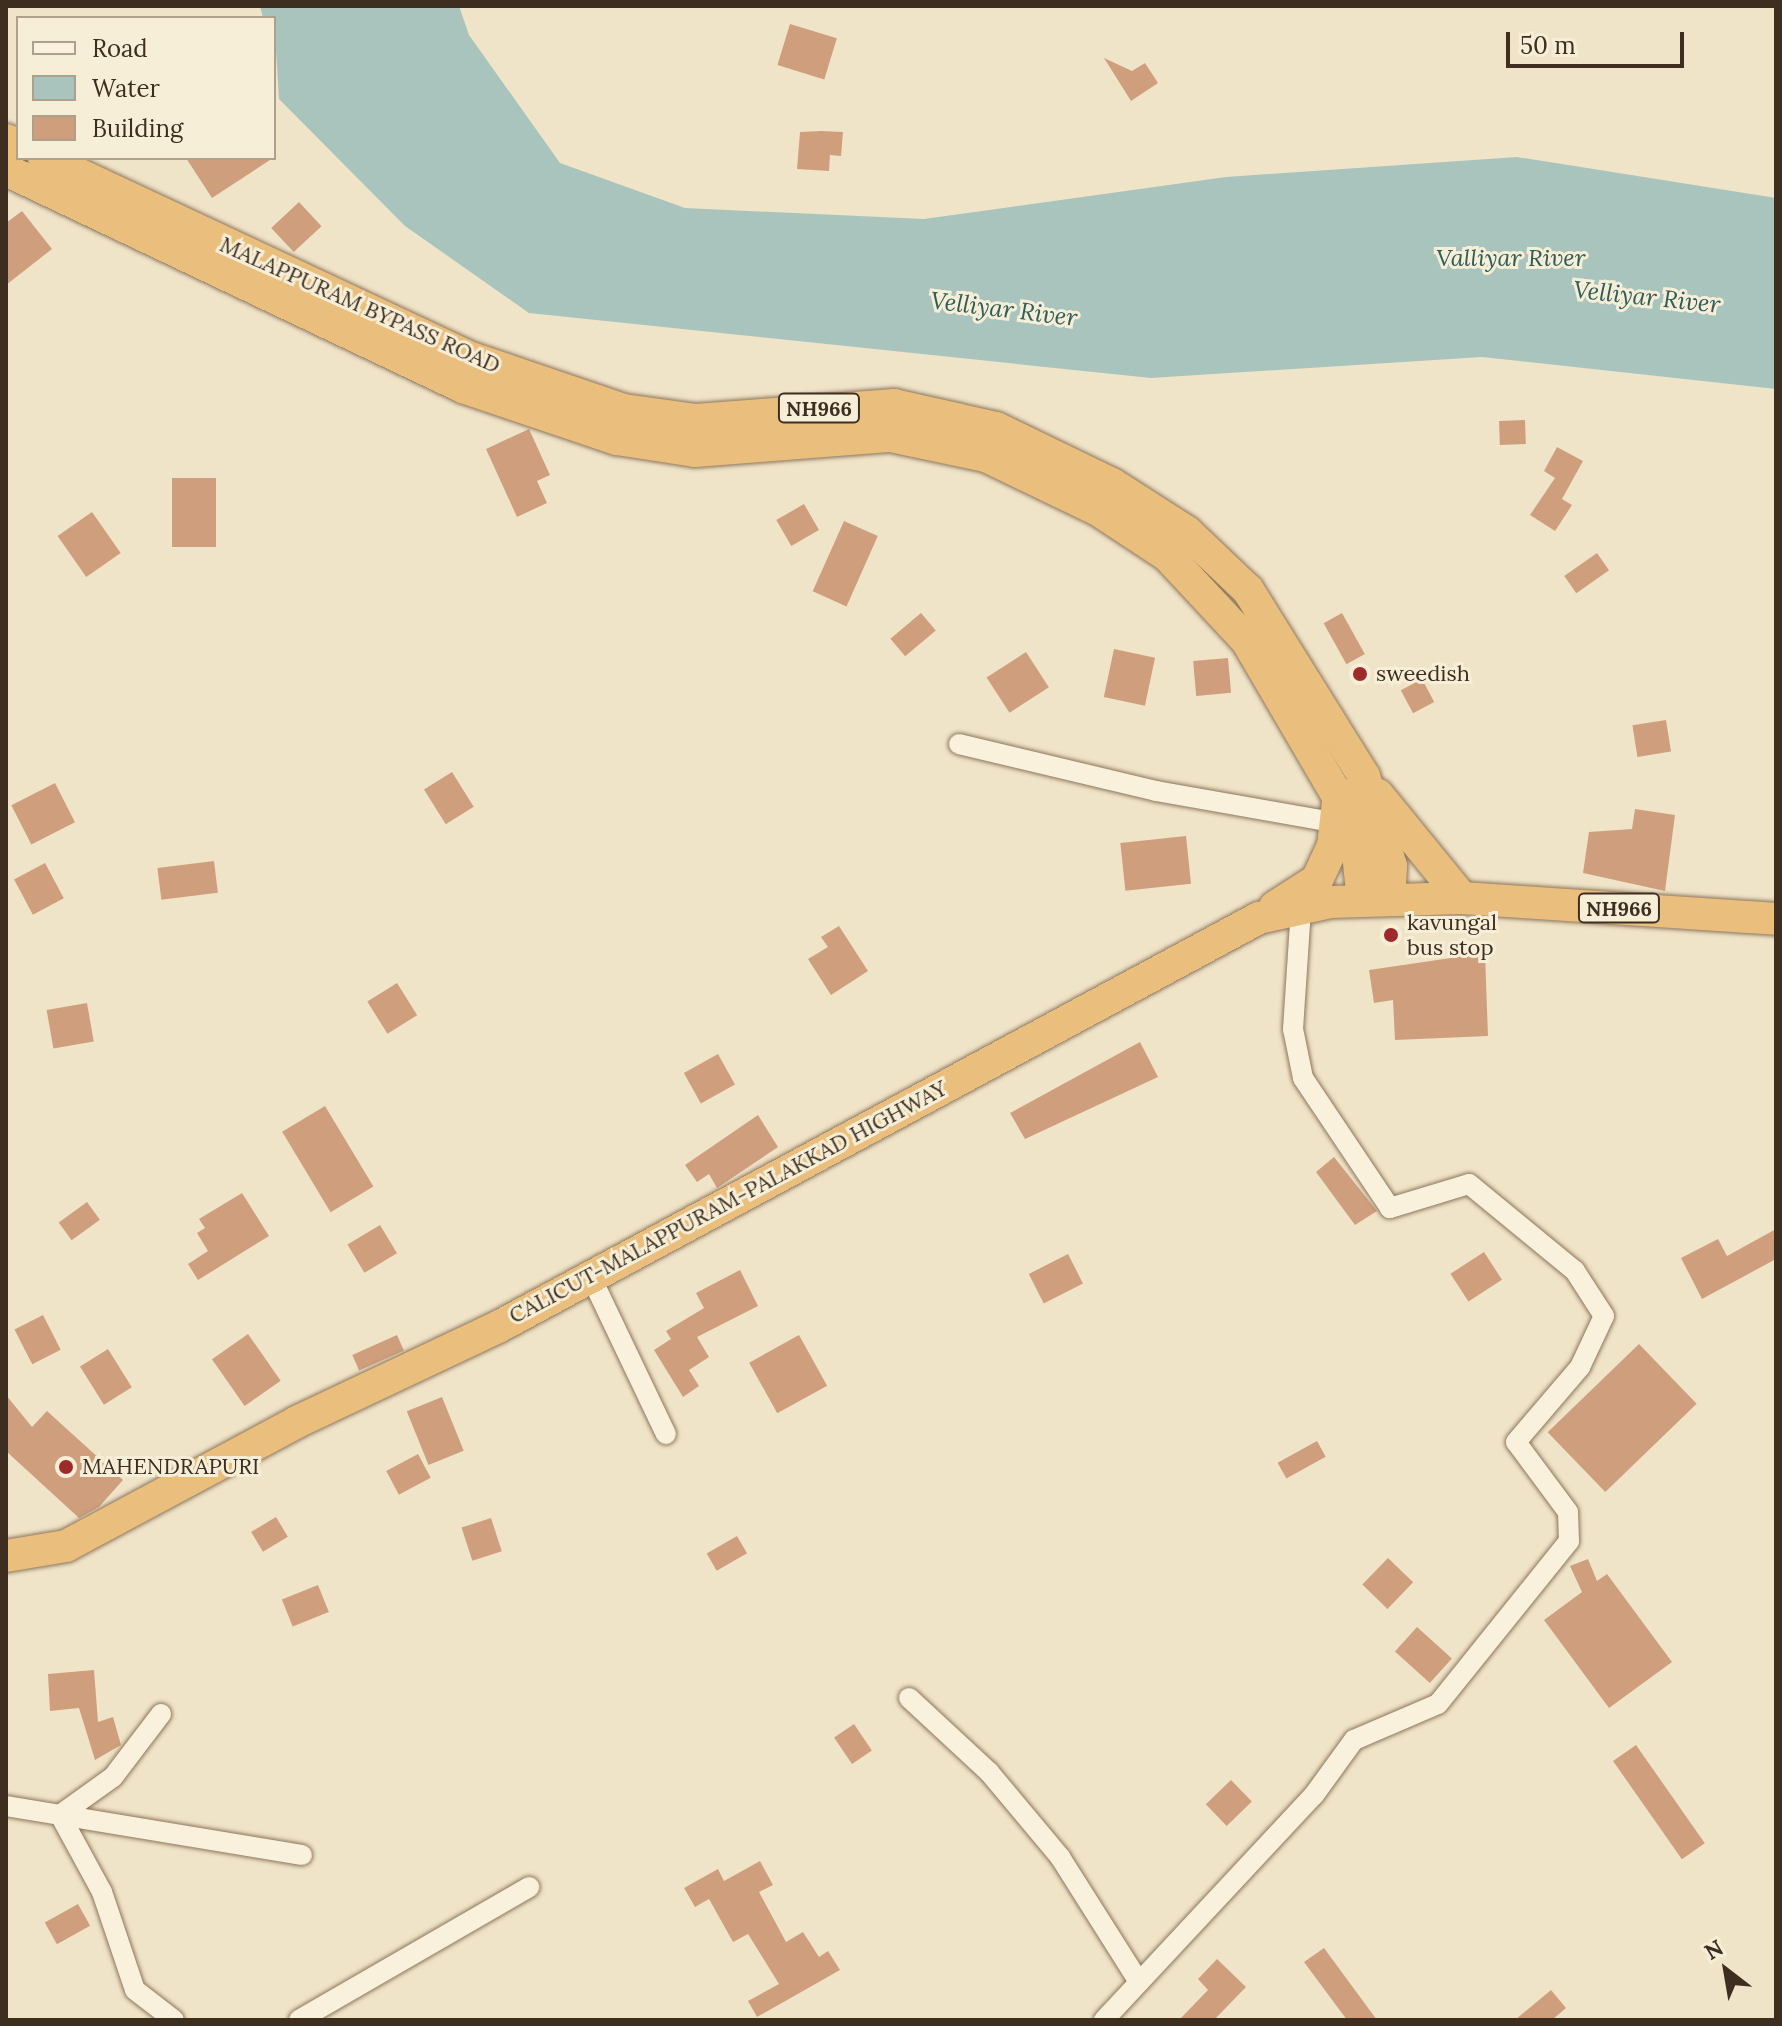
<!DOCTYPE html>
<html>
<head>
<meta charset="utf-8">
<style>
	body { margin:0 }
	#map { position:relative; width:1782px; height:2026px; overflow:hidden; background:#f0e4c8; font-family:Lora,serif }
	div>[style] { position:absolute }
	.water>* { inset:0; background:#a9c4bc }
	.building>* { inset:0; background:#cf9f7d; transform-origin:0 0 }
	.roads { filter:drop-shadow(0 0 2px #8d765c) drop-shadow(0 0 2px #8d765c) }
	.minor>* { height:20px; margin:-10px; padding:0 10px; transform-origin:10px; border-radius:10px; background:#faf1dc }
	.trunk>* { height:32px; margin:-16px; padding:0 16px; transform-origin:16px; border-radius:16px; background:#eabe7c }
	.dots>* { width:22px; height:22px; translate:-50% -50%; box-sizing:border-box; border:4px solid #f7eed8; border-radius:50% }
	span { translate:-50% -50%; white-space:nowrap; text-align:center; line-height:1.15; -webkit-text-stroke:6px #f7eed8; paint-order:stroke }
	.shield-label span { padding:2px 6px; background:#f7eed8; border:2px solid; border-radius:6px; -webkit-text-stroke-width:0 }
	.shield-label { font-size:20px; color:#3d2e20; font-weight:700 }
	.street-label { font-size:22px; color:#3d2e20 }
	.poi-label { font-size:22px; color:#3d2e20 }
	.left { translate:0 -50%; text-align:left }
	.water-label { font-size:24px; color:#2f5d5a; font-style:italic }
	.frame { position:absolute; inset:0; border:8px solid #3d2e20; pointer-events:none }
	.legend { position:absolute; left:16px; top:16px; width:260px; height:144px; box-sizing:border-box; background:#f7eed8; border:2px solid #ada18e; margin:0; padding:10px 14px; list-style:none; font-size:24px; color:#3d2e20 }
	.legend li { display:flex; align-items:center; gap:16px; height:40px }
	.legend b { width:40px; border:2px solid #ada18e }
	.north { position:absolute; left:1686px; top:1930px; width:80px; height:80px; -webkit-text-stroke:6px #f7eed8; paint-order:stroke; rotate:329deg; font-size:22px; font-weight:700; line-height:32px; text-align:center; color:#3d2e20 }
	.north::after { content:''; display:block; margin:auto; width:28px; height:36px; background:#3d2e20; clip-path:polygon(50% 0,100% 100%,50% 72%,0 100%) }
	.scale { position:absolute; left:1506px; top:32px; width:178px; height:36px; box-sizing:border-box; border:4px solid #3d2e20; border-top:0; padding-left:10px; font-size:24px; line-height:28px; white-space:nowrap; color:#3d2e20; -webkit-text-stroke:6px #f7eed8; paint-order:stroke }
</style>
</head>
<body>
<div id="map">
	<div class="water">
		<i style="clip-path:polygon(260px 6px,459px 6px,469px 35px,560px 163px,685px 208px,924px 219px,1226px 177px,1517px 157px,1776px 198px,1776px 389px,1482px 357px,1151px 378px,529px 313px,405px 226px,279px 99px,274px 18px,263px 18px)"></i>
	</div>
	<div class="building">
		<i style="left:790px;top:24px;width:49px;height:43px;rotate:17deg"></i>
		<i style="clip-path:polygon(1104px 58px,1132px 71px,1145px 63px,1158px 83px,1131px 101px)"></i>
		<i style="clip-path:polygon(821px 131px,843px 132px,841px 156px,830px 155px,829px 171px,797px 169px,800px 132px)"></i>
		<i style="clip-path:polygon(186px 158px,273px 158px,212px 198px)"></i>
		<i style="left:299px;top:202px;width:33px;height:38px;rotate:47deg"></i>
		<i style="clip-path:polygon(22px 211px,52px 249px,6px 285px,6px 223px)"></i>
		<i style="left:1525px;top:420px;width:24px;height:26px;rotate:88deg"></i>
		<i style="clip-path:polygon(529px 429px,550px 475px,537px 481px,547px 503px,517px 517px,486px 449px)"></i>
		<i style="clip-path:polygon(1557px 447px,1583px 461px,1562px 499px,1572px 505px,1555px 531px,1530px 515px,1555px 478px,1544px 471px)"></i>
		<i style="left:216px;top:478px;width:69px;height:44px;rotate:90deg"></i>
		<i style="left:804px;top:504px;width:30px;height:32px;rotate:60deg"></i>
		<i style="left:92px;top:512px;width:50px;height:42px;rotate:55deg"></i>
		<i style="left:844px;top:521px;width:37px;height:77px;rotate:24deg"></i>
		<i style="left:1597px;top:553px;width:21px;height:40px;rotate:55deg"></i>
		<i style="left:921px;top:613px;width:23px;height:40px;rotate:50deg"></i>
		<i style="left:1342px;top:613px;width:47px;height:21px;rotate:61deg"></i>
		<i style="left:1114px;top:649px;width:42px;height:49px;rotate:12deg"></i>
		<i style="left:1026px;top:652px;width:42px;height:47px;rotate:57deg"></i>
		<i style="left:1228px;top:658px;width:35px;height:35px;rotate:85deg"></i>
		<i style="left:1422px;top:679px;width:26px;height:24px;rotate:62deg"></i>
		<i style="left:1666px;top:720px;width:32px;height:34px;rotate:81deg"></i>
		<i style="left:452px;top:772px;width:41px;height:33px;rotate:58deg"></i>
		<i style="left:55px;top:783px;width:44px;height:49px;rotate:63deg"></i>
		<i style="clip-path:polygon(1635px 809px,1675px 815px,1665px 891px,1583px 873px,1589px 832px,1632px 829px)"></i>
		<i style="left:1186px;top:836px;width:48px;height:66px;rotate:84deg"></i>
		<i style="left:214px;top:861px;width:32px;height:57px;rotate:83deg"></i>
		<i style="left:45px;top:863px;width:40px;height:35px;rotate:62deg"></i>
		<i style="clip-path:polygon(839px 926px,868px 971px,831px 995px,808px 959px,828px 947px,821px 937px)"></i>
		<i style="clip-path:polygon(1485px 953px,1488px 1036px,1395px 1040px,1393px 1000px,1374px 1003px,1369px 970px)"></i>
		<i style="left:397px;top:983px;width:38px;height:35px;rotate:58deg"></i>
		<i style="left:87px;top:1003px;width:39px;height:41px;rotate:80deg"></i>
		<i style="clip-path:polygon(1140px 1042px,1158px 1077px,1025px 1139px,1010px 1113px)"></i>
		<i style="left:718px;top:1054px;width:35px;height:39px;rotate:61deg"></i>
		<i style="left:325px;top:1106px;width:94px;height:50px;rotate:59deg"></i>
		<i style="clip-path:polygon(758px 1115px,778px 1147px,717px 1188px,709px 1174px,697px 1182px,685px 1165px)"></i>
		<i style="clip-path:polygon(1334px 1157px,1377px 1211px,1355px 1225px,1316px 1172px)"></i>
		<i style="clip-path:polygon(242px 1193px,269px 1236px,198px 1280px,188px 1264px,208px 1251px,197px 1233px,205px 1228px,199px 1219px)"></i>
		<i style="left:87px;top:1202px;width:22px;height:35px;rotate:54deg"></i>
		<i style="left:380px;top:1225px;width:33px;height:38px;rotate:59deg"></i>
		<i style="clip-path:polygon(1776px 1229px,1776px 1259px,1702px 1299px,1681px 1258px,1718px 1239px,1727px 1256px)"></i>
		<i style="left:1484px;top:1252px;width:33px;height:40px;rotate:57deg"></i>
		<i style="left:1068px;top:1254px;width:33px;height:44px;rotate:63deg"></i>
		<i style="clip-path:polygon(740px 1270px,758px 1306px,697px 1337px,709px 1357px,689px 1370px,699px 1386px,683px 1397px,654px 1350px,671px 1339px,666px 1331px,704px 1308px,696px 1293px)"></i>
		<i style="left:43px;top:1315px;width:39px;height:32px;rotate:63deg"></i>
		<i style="left:248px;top:1334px;width:57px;height:44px;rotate:55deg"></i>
		<i style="left:397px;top:1335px;width:17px;height:49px;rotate:66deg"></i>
		<i style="left:799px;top:1335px;width:58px;height:57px;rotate:61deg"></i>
		<i style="left:1639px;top:1344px;width:83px;height:127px;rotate:46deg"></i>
		<i style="left:108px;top:1349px;width:45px;height:33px;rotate:58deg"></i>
		<i style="clip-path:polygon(6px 1395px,32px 1427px,47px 1411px,123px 1480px,99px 1507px,79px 1518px,6px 1451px)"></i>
		<i style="left:442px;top:1397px;width:58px;height:38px;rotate:68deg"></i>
		<i style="left:1317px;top:1441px;width:18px;height:45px;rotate:61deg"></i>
		<i style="left:418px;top:1454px;width:27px;height:36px;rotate:62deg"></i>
		<i style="left:276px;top:1517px;width:23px;height:29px;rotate:59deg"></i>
		<i style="left:491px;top:1518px;width:35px;height:31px;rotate:72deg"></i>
		<i style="left:737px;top:1536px;width:20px;height:35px;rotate:60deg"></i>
		<i style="left:1388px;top:1558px;width:35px;height:37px;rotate:44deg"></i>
		<i style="clip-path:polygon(1588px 1559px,1597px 1581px,1607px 1574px,1672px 1662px,1609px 1708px,1544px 1620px,1582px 1592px,1570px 1566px)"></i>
		<i style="left:318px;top:1585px;width:29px;height:39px;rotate:68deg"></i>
		<i style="left:1417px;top:1627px;width:47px;height:33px;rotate:42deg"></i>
		<i style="clip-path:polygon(94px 1670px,98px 1722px,113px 1717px,121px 1745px,95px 1760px,79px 1708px,50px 1711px,48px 1674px)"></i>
		<i style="left:854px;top:1724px;width:32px;height:24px;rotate:56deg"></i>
		<i style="left:1636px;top:1745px;width:120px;height:28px;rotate:55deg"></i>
		<i style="left:1231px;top:1780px;width:30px;height:35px;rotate:46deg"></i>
		<i style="clip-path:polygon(760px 1861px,773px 1885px,759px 1892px,786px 1942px,803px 1932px,819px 1957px,828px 1951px,840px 1970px,757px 2017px,748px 2001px,779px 1984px,748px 1934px,733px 1942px,709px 1899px,695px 1907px,684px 1888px,718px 1869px,724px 1881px)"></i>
		<i style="left:78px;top:1904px;width:25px;height:38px;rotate:61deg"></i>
		<i style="clip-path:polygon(1324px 1948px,1377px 2020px,1347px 2020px,1304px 1962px)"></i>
		<i style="clip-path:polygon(1217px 1959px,1246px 1987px,1214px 2020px,1179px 2020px,1208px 1990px,1198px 1979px)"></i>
		<i style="clip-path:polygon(1551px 1990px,1566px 2008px,1552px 2020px,1515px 2020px)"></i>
	</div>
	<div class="roads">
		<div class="minor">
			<i style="left:959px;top:744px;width:203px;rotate:13.4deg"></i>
			<i style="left:1156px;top:791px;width:184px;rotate:10deg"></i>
			<i style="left:591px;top:1277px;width:174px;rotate:64.5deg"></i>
			<i style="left:909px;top:1698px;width:109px;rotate:42.8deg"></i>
			<i style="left:989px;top:1772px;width:111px;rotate:50.1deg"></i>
			<i style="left:1060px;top:1857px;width:148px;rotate:57.7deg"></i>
			<i style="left:161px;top:1714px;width:79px;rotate:127.3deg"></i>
			<i style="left:113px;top:1777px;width:65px;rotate:144.4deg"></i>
			<i style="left:60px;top:1815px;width:88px;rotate:61.4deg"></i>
			<i style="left:102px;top:1892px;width:103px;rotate:71.4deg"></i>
			<i style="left:135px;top:1990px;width:49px;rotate:37.6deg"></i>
			<i style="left:6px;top:1806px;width:300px;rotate:9.4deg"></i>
			<i style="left:299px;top:2020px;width:266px;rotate:-30deg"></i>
			<i style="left:1104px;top:2020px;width:308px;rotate:-47deg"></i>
			<i style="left:1314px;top:1795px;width:68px;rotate:-54deg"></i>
			<i style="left:1354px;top:1740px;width:91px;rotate:-23.2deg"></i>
			<i style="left:1438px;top:1704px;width:209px;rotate:-51.2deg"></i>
			<i style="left:1569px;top:1541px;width:29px;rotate:-92deg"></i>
			<i style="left:1568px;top:1512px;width:87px;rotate:-126.6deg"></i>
			<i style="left:1516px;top:1442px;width:99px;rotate:-49.5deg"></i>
			<i style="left:1580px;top:1367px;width:56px;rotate:-64.8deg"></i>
			<i style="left:1604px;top:1316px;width:54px;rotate:-122.8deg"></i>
			<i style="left:1575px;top:1271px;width:137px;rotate:-140.6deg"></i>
			<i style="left:1469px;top:1184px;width:83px;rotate:163.1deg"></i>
			<i style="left:1390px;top:1208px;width:156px;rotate:-123.8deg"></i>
			<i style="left:1303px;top:1078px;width:50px;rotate:-101.5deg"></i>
			<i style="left:1293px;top:1029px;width:120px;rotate:-86.2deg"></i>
		</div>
		<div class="trunk">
			<i style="left:6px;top:140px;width:13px;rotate:23deg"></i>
			<i style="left:44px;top:158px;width:475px;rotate:25.1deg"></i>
			<i style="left:474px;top:359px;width:158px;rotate:18.8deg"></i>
			<i style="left:624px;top:410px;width:73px;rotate:7.9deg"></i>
			<i style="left:696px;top:420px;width:199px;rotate:-4.3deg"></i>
			<i style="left:894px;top:405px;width:105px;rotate:12.7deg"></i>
			<i style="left:996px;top:428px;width:129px;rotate:25.8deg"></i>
			<i style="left:1112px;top:484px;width:89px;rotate:32.6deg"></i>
			<i style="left:1187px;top:532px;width:84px;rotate:43.6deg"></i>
			<i style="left:1248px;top:590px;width:219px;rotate:58.1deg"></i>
			<i style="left:1364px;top:776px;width:94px;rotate:73.3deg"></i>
			<i style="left:1391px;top:866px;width:34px;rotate:93deg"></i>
			<i style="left:6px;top:170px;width:506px;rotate:25.4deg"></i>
			<i style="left:463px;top:387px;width:163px;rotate:18.7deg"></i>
			<i style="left:617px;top:439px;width:79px;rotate:8.7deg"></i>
			<i style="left:695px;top:451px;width:197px;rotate:-4.4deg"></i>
			<i style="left:891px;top:436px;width:97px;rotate:11.9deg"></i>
			<i style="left:986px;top:456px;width:124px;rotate:25.7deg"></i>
			<i style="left:1098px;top:510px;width:84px;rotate:33.3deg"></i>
			<i style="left:1168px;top:556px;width:116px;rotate:47.1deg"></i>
			<i style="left:1247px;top:641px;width:214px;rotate:59.7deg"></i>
			<i style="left:1355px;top:826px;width:75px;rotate:83.9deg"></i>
			<i style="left:1378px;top:795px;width:133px;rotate:50.8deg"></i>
			<i style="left:1275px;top:907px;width:50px;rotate:-32.7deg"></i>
			<i style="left:1317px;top:880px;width:38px;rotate:-65deg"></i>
			<i style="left:1333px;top:846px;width:53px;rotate:-83.5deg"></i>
			<i style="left:6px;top:1556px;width:61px;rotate:-9.5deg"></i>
			<i style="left:66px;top:1546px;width:262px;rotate:-28.2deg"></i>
			<i style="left:297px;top:1422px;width:222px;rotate:-25.3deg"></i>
			<i style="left:498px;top:1327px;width:864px;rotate:-28.26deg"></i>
			<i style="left:1259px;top:918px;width:74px;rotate:-12.5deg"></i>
			<i style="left:1331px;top:902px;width:131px;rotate:-1.7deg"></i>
			<i style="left:1462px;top:898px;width:315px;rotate:3.8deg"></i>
		</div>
	</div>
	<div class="dots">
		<i style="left:1360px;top:674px;background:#9e2a2b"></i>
		<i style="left:1391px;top:935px;background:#9e2a2b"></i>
		<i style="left:66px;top:1467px;background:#9e2a2b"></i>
	</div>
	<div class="shield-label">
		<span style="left:819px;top:408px">NH966</span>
		<span style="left:1619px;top:908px">NH966</span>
	</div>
	<div class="street-label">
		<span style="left:360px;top:305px;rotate:24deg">MALAPPURAM BYPASS ROAD</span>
		<span style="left:728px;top:1202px;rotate:-28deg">CALICUT-MALAPPURAM-PALAKKAD HIGHWAY</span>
	</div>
	<div class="poi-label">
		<span class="left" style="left:1376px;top:674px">sweedish</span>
		<span class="left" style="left:1407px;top:935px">kavungal<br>bus stop</span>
		<span class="left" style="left:82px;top:1467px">MAHENDRAPURI</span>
	</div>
	<div class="water-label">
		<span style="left:1511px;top:258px">Valliyar River</span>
		<span style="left:1647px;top:297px;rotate:6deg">Velliyar River</span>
		<span style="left:1004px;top:309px;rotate:7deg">Velliyar River</span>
	</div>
	<div class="frame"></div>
	<ul class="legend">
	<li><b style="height:10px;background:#faf1dc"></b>Road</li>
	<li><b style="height:22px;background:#a9c4bc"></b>Water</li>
	<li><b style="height:22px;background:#cf9f7d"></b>Building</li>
	</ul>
	<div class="north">N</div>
	<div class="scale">50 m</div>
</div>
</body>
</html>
